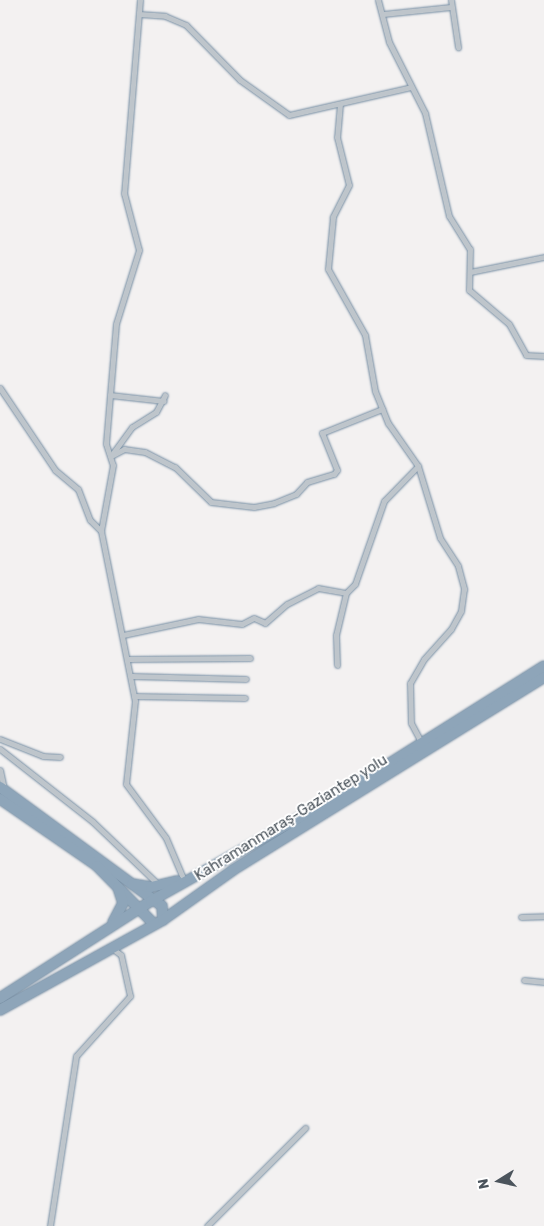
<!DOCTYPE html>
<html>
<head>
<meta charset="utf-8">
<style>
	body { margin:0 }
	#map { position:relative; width:544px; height:1226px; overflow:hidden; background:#f3f1f1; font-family:Rubik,sans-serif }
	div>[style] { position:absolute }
	.roads { filter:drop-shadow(0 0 1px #7990a5) drop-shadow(0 0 1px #7990a5) }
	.street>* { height:5px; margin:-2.5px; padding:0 2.5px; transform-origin:2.5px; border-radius:2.5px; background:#bec5cb }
	.highway>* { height:10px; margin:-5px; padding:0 5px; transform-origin:5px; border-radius:5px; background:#8ea5b9 }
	span { translate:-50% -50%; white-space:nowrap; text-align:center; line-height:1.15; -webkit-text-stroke:4px #fff; paint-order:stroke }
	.street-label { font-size:15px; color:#4b545c }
	.north { position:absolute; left:474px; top:1156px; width:50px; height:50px; -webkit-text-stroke:4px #fff; paint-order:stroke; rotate:260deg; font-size:14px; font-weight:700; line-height:20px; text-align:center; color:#4b545c }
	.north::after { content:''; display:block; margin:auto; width:18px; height:22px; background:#4b545c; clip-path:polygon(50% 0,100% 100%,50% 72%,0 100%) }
</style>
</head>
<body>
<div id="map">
	<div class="roads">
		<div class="street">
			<i style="left:140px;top:0;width:194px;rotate:94.7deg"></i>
			<i style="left:124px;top:193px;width:59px;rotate:75.3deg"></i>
			<i style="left:139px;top:250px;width:77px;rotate:107.3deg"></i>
			<i style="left:116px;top:324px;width:120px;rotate:94.8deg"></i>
			<i style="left:106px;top:444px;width:22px;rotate:72deg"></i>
			<i style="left:113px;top:465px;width:67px;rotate:100.3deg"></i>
			<i style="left:101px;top:531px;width:173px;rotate:78.7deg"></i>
			<i style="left:135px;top:701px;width:83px;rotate:96.2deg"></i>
			<i style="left:126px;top:784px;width:67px;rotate:53.5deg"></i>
			<i style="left:166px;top:838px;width:43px;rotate:67deg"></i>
			<i style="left:378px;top:0;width:43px;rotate:75.3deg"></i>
			<i style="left:389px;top:42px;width:80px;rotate:63.1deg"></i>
			<i style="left:425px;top:113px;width:106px;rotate:76.9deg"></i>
			<i style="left:449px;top:216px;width:39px;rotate:58deg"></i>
			<i style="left:470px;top:249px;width:41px;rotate:91.4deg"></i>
			<i style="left:469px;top:290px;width:52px;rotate:40.4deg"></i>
			<i style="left:509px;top:324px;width:35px;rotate:61deg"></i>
			<i style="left:526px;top:355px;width:18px;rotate:3deg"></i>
			<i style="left:451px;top:0;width:48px;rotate:81.5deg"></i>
			<i style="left:139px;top:14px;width:26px;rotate:4deg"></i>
			<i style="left:165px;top:16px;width:23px;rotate:23deg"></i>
			<i style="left:186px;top:25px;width:77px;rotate:45.5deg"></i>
			<i style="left:240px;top:80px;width:60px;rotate:35.5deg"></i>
			<i style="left:289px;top:115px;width:125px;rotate:-12.9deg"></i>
			<i style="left:383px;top:14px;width:68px;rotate:-5.9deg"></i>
			<i style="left:340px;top:104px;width:33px;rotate:95deg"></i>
			<i style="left:337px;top:137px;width:49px;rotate:76deg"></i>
			<i style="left:349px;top:185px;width:36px;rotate:117deg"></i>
			<i style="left:333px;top:217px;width:52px;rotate:95.5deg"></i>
			<i style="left:328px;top:269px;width:76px;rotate:60.7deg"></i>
			<i style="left:365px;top:335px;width:57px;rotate:79.9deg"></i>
			<i style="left:375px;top:391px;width:35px;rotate:68deg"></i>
			<i style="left:388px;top:423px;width:52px;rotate:55.1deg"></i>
			<i style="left:418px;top:466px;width:75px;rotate:73deg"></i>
			<i style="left:440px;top:538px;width:33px;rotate:57deg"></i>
			<i style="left:458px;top:566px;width:24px;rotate:75deg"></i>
			<i style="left:464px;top:589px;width:22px;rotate:98deg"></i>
			<i style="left:461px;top:611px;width:21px;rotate:119deg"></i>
			<i style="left:451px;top:629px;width:40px;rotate:132deg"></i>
			<i style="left:424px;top:659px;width:28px;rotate:120deg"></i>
			<i style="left:410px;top:683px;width:40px;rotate:88.6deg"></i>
			<i style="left:411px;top:723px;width:21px;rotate:62deg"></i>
			<i style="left:470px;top:272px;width:76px;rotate:-11.5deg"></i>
			<i style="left:0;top:388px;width:99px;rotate:56.1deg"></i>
			<i style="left:55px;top:470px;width:30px;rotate:40deg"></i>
			<i style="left:78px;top:489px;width:33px;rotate:69deg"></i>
			<i style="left:90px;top:520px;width:16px;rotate:45deg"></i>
			<i style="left:110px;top:395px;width:54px;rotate:6.3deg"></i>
			<i style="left:113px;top:453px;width:32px;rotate:-54deg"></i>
			<i style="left:132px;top:427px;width:28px;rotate:-32deg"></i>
			<i style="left:156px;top:412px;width:19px;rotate:-62deg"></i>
			<i style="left:111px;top:456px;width:15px;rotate:-28deg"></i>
			<i style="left:124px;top:449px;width:21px;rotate:8deg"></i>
			<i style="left:145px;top:452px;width:34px;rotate:27deg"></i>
			<i style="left:175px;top:467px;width:50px;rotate:44.2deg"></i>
			<i style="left:211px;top:502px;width:43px;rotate:6.6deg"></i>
			<i style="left:254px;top:507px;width:20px;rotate:-11deg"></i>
			<i style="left:274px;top:503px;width:24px;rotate:-22deg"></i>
			<i style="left:296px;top:494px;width:16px;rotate:-47deg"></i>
			<i style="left:307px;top:482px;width:28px;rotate:-17deg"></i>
			<i style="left:334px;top:474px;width:5px;rotate:-53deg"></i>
			<i style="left:337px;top:470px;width:40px;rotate:-112deg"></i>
			<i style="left:322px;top:433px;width:65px;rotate:-21.8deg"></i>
			<i style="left:123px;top:635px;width:77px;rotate:-12deg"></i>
			<i style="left:198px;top:619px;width:44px;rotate:6.5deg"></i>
			<i style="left:242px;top:624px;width:13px;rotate:-27deg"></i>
			<i style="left:254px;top:618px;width:12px;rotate:24deg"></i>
			<i style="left:265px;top:623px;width:29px;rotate:-41deg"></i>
			<i style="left:287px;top:604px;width:35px;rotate:-27deg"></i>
			<i style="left:318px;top:588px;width:28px;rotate:10deg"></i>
			<i style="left:346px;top:593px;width:13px;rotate:-45deg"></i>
			<i style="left:355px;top:584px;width:88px;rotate:-70.7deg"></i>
			<i style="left:384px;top:501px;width:49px;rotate:-45.8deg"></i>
			<i style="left:129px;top:659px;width:121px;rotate:-0.5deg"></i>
			<i style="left:337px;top:665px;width:30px;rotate:-92deg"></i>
			<i style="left:336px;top:635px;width:43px;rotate:-76.6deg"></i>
			<i style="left:132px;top:676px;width:114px;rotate:1.5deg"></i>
			<i style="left:134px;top:696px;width:111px;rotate:1deg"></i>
			<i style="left:0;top:739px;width:46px;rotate:21.6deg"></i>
			<i style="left:43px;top:756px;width:17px;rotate:3deg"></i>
			<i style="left:0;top:749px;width:118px;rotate:38.1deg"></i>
			<i style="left:93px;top:822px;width:91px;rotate:43.7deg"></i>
			<i style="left:0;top:770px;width:19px;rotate:78deg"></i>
			<i style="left:521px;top:917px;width:23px;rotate:-2deg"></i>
			<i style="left:524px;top:980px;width:20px;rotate:6deg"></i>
			<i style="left:50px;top:1226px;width:172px;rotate:-81.3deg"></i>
			<i style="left:76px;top:1056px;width:81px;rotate:-48deg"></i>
			<i style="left:130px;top:996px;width:42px;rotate:-102.4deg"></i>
			<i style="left:121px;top:955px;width:10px;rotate:-143deg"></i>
			<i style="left:207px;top:1226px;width:139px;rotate:-45deg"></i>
		</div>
		<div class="highway">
			<i style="left:0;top:787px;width:201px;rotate:36.3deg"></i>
			<i style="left:162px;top:906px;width:14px;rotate:86deg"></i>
			<i style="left:0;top:799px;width:118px;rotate:34.6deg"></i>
			<i style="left:97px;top:866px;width:81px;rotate:45.5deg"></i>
			<i style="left:132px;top:884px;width:19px;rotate:9deg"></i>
			<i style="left:151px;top:887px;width:27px;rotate:-13deg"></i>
			<i style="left:113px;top:922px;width:21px;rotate:-62deg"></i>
			<i style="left:123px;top:903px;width:16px;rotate:-108deg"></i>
			<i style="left:0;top:998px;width:179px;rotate:-32.7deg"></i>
			<i style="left:151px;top:901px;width:209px;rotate:-29.3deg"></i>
			<i style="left:333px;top:799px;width:249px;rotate:-32.2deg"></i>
			<i style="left:0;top:1010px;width:186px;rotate:-28.9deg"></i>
			<i style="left:163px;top:920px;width:86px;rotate:-35.5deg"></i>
			<i style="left:233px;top:870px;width:366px;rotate:-31.8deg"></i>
		</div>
	</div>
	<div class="street-label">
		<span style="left:291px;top:818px;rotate:-32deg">Kahramanmaraş-Gaziantep yolu</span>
	</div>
	<div class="north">N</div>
</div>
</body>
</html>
